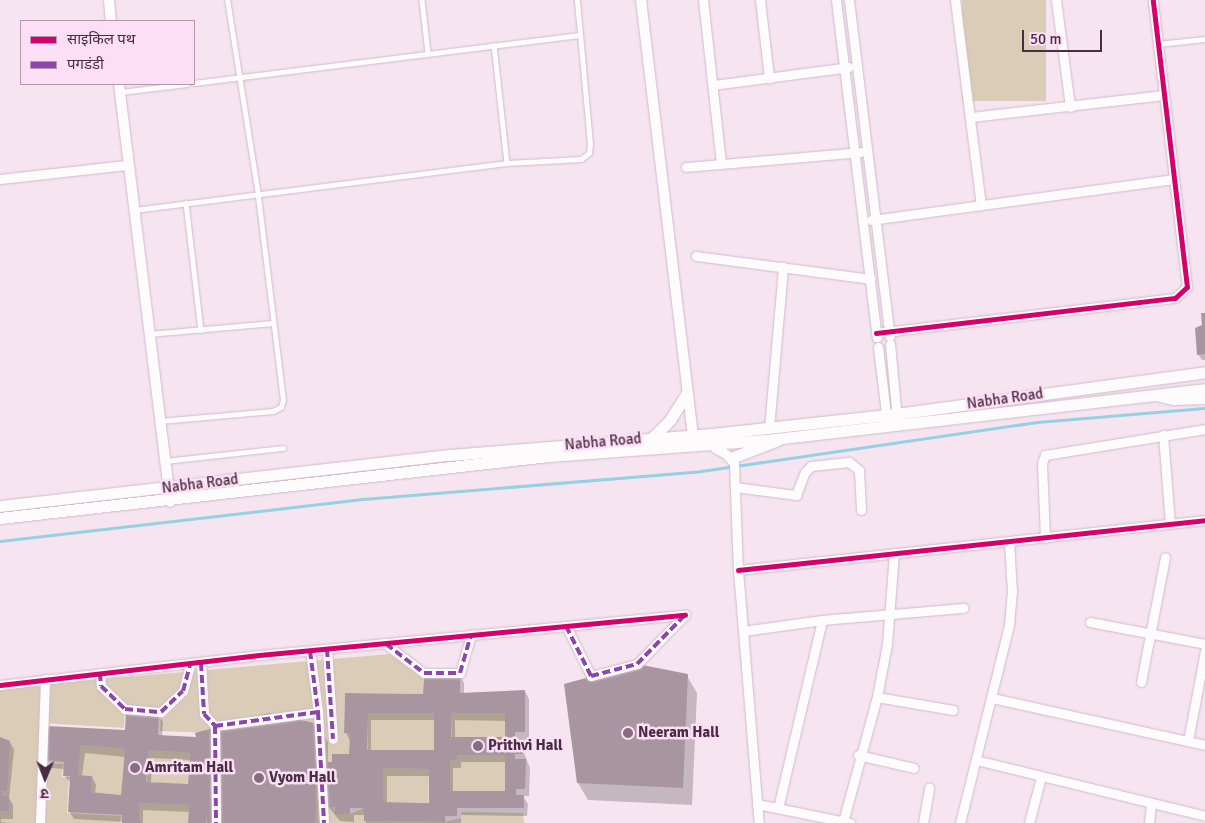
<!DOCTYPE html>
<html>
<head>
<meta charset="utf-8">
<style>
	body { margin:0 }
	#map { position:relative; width:1205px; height:823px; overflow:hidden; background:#f6e5f1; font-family:Signika,"Noto Sans Devanagari",sans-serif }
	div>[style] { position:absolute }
	.green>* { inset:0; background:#dbccb7; transform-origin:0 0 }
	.shadow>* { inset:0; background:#0003 }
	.stream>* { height:3px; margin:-1.5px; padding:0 1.5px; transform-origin:1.5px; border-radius:1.5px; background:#94d1e4 }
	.building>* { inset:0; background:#a995a0 }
	.roads { filter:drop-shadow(0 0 1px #d0bbca) drop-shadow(0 0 1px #d0bbca) }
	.service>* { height:4.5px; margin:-2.25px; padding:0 2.25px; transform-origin:2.25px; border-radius:2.25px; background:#fefbfd }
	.minor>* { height:9px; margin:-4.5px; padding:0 4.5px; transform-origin:4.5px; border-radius:4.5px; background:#fefbfd }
	.tertiary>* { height:10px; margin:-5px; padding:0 5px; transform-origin:5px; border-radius:5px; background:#fefbfd }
	.secondary>* { height:11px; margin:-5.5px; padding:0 5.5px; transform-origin:5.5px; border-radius:5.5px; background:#fefbfd }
	.quiet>* { height:4px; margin-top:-2px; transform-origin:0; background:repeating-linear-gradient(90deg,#8e44ad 0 8px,transparent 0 12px) }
	.cycleway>* { height:5px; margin:-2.5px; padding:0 2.5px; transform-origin:2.5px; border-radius:2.5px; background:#d6006c }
	.dots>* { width:14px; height:14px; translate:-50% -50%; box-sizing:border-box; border:2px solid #fcdff4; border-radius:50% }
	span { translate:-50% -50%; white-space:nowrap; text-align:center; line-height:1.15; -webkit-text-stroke:5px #fcdff4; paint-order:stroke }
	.street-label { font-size:15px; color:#492d42 }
	.poi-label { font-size:15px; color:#492d42; font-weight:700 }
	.left { translate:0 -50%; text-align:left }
	.legend { position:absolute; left:20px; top:20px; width:175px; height:65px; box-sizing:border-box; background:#fcdff4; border:1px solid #b498ad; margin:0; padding:6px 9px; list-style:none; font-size:15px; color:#492d42 }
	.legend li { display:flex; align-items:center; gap:10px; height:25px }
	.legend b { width:25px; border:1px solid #b498ad }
	.north { position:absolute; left:20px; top:753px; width:50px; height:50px; -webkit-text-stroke:4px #fcdff4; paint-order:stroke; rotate:181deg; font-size:14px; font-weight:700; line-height:20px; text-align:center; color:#492d42 }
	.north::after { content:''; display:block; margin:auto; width:18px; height:22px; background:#492d42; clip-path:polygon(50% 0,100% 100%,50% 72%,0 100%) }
	.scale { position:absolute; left:1022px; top:30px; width:80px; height:22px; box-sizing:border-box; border:2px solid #492d42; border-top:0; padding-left:6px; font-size:15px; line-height:18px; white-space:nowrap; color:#492d42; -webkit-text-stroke:4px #fcdff4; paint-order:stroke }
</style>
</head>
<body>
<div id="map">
	<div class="green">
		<i style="left:962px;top:0;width:84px;height:101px"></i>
		<i style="clip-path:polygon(390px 654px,423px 678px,423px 694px,345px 693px,344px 733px,350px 733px,349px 754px,332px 754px,334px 814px,350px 814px,364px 808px,364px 821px,445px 822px,461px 818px,461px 812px,523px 813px,524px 823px,209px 823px,210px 733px,160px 731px,161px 712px,125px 709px,124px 728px,42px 723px,40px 764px,63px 764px,62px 777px,69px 777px,67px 813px,121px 816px,120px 823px,0 823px,0 688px)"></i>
		<i style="left:368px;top:713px;width:66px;height:37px"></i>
		<i style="left:452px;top:713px;width:53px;height:24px"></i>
		<i style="clip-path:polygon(81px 745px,125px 749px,121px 795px,91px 792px,92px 776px,78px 775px)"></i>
		<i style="left:149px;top:750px;width:41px;height:32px;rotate:4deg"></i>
		<i style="clip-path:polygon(457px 755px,505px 755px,505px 791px,450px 791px,450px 760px,457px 760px)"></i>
		<i style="left:383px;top:768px;width:46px;height:34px;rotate:1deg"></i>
		<i style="clip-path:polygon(139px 803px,189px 805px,188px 823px,143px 823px,139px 820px)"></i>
	</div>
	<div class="shadow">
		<i style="clip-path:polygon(1205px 315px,1205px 360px,1202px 360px,1198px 354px)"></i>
		<i style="clip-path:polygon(evenodd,460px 675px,464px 683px,464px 694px,525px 691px,529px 699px,529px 740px,519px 740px,530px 768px,529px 796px,523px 796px,528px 804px,527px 816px,461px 815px,461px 823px,366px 823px,365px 815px,354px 815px,354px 822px,340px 821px,326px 804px,325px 823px,189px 823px,190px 812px,143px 810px,143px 823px,74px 819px,69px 811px,71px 783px,64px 775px,65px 769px,51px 768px,47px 760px,48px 727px,126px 731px,158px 714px,163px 722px,162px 736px,197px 738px,318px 725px,328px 742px,328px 763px,333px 763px,351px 755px,350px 741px,346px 733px,346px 694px,424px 695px,460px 675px,371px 720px,435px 720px,435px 751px,371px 751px,371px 720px,460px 675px,455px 720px,506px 721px,506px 738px,455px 738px,455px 720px,460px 675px,85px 753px,125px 757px,122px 796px,95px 794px,96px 785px,92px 777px,82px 776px,85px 753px,460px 675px,152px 758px,191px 760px,189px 786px,151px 783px,152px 758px,460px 675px,461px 762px,506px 762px,506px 792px,453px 792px,453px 768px,461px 768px,461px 762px,460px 675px,387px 776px,430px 776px,430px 804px,387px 804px,387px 776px)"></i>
		<i style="clip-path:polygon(687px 676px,697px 693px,692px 805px,588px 800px,578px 783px)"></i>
		<i style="clip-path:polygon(0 738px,10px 742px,14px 750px,9px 798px,13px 805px,13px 819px,1px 819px,1px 822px,9px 823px,0 823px)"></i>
	</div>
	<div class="stream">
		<i style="left:0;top:541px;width:365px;rotate:-6.6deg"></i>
		<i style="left:363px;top:499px;width:339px;rotate:-4.7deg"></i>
		<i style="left:701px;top:471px;width:340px;rotate:-8.3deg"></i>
		<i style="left:1037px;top:422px;width:169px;rotate:-4.8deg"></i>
	</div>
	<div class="building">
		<i style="clip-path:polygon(1201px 313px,1205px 313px,1205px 354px,1197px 355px,1195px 328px,1202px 325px)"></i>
		<i style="clip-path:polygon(637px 664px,688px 674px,683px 788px,577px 783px,564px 684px)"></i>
		<i style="clip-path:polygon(evenodd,424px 673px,460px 673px,460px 693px,525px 690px,525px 732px,515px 732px,515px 742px,522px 742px,522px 754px,515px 754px,515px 759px,526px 759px,525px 789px,516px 789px,516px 795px,524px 795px,524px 808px,457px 808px,457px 816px,445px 816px,445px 822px,364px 821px,364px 808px,350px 808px,350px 814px,334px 814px,335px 807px,326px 807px,326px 762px,332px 762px,332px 754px,349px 754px,350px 733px,344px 733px,345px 693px,423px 694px,424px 673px,368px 713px,434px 713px,434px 750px,367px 750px,368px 713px,424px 673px,452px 713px,505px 713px,505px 737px,451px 737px,452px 713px,424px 673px,457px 755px,505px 755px,505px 791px,450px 791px,450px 760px,457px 760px,457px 755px,424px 673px,383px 768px,429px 769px,429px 803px,383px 802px,383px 768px)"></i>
		<i style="clip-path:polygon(evenodd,126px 711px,159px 713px,158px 735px,196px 737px,195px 733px,269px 713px,319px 724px,315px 823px,207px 823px,206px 817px,206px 823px,188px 823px,189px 805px,139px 803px,139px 820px,143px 823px,122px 823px,122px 815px,68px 812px,70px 776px,63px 776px,64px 762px,45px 760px,47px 726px,125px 730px,126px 711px,81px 745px,125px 749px,121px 795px,91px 792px,92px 776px,78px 775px,81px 745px,126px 711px,149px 750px,190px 753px,188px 784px,146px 782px,149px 750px)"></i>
		<i style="clip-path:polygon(0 737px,10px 741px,7px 791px,2px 791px,2px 796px,9px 796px,9px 811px,0 811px)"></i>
	</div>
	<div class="roads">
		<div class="service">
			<i style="left:422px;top:0;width:53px;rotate:83.5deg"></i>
			<i style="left:1158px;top:44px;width:47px;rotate:-6.1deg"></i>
			<i style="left:494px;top:45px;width:119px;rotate:83.7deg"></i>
			<i style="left:194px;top:83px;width:388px;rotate:-7.1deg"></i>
			<i style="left:121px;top:92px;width:66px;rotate:-6.9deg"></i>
			<i style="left:186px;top:203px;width:128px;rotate:83.3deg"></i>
			<i style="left:134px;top:210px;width:376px;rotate:-7.2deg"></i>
			<i style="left:507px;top:163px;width:74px;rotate:-3.1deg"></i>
			<i style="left:581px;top:159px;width:10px;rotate:-37deg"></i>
			<i style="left:589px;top:153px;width:9px;rotate:-84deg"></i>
			<i style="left:590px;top:144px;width:145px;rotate:-95.2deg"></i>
			<i style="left:149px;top:334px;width:124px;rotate:-5.1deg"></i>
			<i style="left:160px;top:421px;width:113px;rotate:-5.1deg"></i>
			<i style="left:273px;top:411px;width:9px;rotate:-27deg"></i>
			<i style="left:281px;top:407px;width:7px;rotate:-74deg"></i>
			<i style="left:283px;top:400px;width:207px;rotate:-97deg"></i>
			<i style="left:258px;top:195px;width:197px;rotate:-99deg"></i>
			<i style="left:165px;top:461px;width:119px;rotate:-6.3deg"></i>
		</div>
		<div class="minor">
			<i style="left:703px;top:0;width:165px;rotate:83.7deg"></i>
			<i style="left:760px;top:0;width:79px;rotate:83.4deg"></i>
			<i style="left:836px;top:0;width:340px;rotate:83.1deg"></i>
			<i style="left:849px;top:0;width:339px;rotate:83.1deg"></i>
			<i style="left:955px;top:0;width:207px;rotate:82.8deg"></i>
			<i style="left:1056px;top:0;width:108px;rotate:82.5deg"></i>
			<i style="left:713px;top:85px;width:137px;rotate:-7.5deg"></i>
			<i style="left:971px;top:117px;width:194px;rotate:-6.5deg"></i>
			<i style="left:686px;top:167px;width:175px;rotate:-4.9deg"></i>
			<i style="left:0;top:179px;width:127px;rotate:-6.3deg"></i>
			<i style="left:871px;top:220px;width:305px;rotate:-7.7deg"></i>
			<i style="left:696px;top:256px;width:176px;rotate:7.5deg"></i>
			<i style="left:876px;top:333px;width:301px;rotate:-6.7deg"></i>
			<i style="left:1175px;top:298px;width:16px;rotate:-43deg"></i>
			<i style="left:1187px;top:287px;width:289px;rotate:-96.8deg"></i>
			<i style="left:890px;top:344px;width:75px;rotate:84.7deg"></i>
			<i style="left:878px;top:347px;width:75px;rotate:83.1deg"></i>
			<i style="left:1156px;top:396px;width:18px;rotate:13deg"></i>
			<i style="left:1174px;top:400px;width:31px;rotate:-2deg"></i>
			<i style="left:769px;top:428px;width:162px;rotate:-85deg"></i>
			<i style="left:1163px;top:435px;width:89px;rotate:85.5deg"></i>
			<i style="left:713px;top:439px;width:9px;rotate:77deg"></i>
			<i style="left:715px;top:448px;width:13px;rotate:29deg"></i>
			<i style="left:726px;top:454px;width:12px;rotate:48deg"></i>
			<i style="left:734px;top:463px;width:107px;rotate:87.9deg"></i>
			<i style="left:738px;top:570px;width:254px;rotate:85.3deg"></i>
			<i style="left:735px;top:487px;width:62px;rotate:7.5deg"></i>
			<i style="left:796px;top:495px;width:25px;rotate:-69deg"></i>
			<i style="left:805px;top:472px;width:8px;rotate:-45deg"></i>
			<i style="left:811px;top:466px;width:38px;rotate:-6deg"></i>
			<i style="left:849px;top:462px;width:13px;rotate:39deg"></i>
			<i style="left:859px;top:470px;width:40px;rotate:87.1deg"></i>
			<i style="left:1045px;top:538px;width:75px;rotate:-92.3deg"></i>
			<i style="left:1042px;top:463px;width:9px;rotate:-69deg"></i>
			<i style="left:1045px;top:455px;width:162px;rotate:-9.2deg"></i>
			<i style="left:738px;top:570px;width:470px;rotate:-6.1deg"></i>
			<i style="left:1090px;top:622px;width:117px;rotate:10.8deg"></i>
			<i style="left:566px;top:626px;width:56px;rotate:63.4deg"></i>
			<i style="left:591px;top:676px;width:48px;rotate:-14.6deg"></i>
			<i style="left:637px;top:664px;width:69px;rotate:-45.6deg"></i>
			<i style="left:743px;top:631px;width:80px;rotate:-7.9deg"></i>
			<i style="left:822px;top:620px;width:142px;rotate:-4.9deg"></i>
			<i style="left:384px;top:643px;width:50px;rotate:36.9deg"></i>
			<i style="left:424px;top:673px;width:36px"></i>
			<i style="left:460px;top:673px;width:40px;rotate:-74deg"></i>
			<i style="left:327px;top:649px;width:90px;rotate:86.2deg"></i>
			<i style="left:310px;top:651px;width:62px;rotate:82.5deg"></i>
			<i style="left:318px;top:712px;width:111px;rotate:86.9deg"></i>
			<i style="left:201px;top:663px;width:51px;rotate:86.6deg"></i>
			<i style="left:204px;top:714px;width:16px;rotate:47deg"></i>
			<i style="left:215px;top:726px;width:97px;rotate:89.4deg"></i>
			<i style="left:100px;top:673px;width:13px;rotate:86deg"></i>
			<i style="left:101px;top:686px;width:33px;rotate:44deg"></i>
			<i style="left:125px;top:709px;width:36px;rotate:5deg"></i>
			<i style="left:161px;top:712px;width:30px;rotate:-44deg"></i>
			<i style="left:183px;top:691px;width:28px;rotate:-75deg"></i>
			<i style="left:1141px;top:682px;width:127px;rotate:-79.1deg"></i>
			<i style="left:0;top:685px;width:261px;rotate:-6.6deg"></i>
			<i style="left:259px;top:655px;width:428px;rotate:-5.4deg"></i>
			<i style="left:877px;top:697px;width:77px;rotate:9.7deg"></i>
			<i style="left:992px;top:698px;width:218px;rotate:12.4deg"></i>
			<i style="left:215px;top:726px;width:104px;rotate:-7.7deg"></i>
			<i style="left:1188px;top:741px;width:92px;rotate:-79.3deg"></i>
			<i style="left:858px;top:755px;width:57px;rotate:13.1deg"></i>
			<i style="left:976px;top:760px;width:236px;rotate:13.7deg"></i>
			<i style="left:757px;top:804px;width:95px;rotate:11.5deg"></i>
			<i style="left:778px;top:808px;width:193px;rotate:-76.8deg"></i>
			<i style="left:843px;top:822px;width:130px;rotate:-74.8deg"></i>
			<i style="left:877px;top:697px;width:54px;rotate:-79.3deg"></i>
			<i style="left:887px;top:644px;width:91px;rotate:-85.6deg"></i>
			<i style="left:40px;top:823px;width:144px;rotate:-88deg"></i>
			<i style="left:923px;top:823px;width:36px;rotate:-80deg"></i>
			<i style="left:960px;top:823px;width:204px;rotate:-76.1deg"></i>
			<i style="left:1009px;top:625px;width:33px;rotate:-85deg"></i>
			<i style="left:1012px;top:592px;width:50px;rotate:-93.4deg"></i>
			<i style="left:1029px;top:823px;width:48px;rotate:-75.4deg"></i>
			<i style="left:1149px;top:823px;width:18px;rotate:-84deg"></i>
		</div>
		<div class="tertiary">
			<i style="left:109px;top:0;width:21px;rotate:85deg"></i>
			<i style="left:641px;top:0;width:446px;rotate:83.2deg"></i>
			<i style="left:119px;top:84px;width:421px;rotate:83deg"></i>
		</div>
		<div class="secondary">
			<i style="left:652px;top:438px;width:25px;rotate:-45deg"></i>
			<i style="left:670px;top:420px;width:32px;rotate:-58deg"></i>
			<i style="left:731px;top:458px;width:50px;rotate:-21deg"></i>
			<i style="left:0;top:506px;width:453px;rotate:-6.5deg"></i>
			<i style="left:450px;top:455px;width:263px;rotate:-4.6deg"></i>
			<i style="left:712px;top:434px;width:185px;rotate:-6.2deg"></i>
			<i style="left:896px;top:414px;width:312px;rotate:-7.7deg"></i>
			<i style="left:0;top:518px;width:551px;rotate:-6.45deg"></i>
			<i style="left:548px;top:456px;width:219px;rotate:-4.2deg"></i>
			<i style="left:766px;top:440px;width:442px;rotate:-6.6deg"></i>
		</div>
	</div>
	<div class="quiet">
		<i style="left:566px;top:626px;width:56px;rotate:63.4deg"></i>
		<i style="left:591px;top:676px;width:48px;rotate:-14.6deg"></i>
		<i style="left:637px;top:664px;width:69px;rotate:-45.6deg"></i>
		<i style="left:386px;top:644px;width:48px;rotate:37.3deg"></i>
		<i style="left:424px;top:673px;width:36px"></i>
		<i style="left:460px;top:673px;width:40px;rotate:-74deg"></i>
		<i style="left:327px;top:649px;width:90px;rotate:86.2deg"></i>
		<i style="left:310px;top:651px;width:62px;rotate:82.5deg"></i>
		<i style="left:318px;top:712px;width:111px;rotate:86.9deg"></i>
		<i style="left:201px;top:663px;width:51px;rotate:86.6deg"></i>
		<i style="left:204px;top:714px;width:16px;rotate:47deg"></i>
		<i style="left:215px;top:726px;width:97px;rotate:89.4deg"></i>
		<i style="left:100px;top:673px;width:13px;rotate:86deg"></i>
		<i style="left:101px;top:686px;width:33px;rotate:44deg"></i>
		<i style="left:125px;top:709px;width:36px;rotate:5deg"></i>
		<i style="left:161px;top:712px;width:30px;rotate:-44deg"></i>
		<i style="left:183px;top:691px;width:28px;rotate:-75deg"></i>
		<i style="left:215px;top:726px;width:104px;rotate:-7.7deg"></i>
	</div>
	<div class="cycleway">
		<i style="left:876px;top:333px;width:301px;rotate:-6.7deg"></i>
		<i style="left:1175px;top:298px;width:16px;rotate:-43deg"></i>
		<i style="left:1187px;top:287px;width:289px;rotate:-96.8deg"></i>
		<i style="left:738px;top:570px;width:470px;rotate:-6.1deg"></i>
		<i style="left:0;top:685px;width:261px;rotate:-6.6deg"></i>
		<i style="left:259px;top:655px;width:428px;rotate:-5.4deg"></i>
	</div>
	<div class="dots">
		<i style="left:628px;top:733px;background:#866d7f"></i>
		<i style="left:478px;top:746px;background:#866d7f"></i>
		<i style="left:135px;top:768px;background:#866d7f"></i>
		<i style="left:259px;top:778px;background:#866d7f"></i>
	</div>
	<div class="street-label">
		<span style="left:1005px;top:399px;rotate:-8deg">Nabha Road</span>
		<span style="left:603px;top:442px;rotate:-5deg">Nabha Road</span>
		<span style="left:200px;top:484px;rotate:-7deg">Nabha Road</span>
	</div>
	<div class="poi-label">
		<span class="left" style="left:638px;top:733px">Neeram Hall</span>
		<span class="left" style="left:488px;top:746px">Prithvi Hall</span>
		<span class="left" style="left:145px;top:768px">Amritam Hall</span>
		<span class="left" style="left:269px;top:778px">Vyom Hall</span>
	</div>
	<ul class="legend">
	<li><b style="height:6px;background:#d6006c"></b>साइकिल पथ</li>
	<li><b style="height:6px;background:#8e44ad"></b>पगडंडी</li>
	</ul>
	<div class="north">उ</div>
	<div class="scale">50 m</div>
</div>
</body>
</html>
